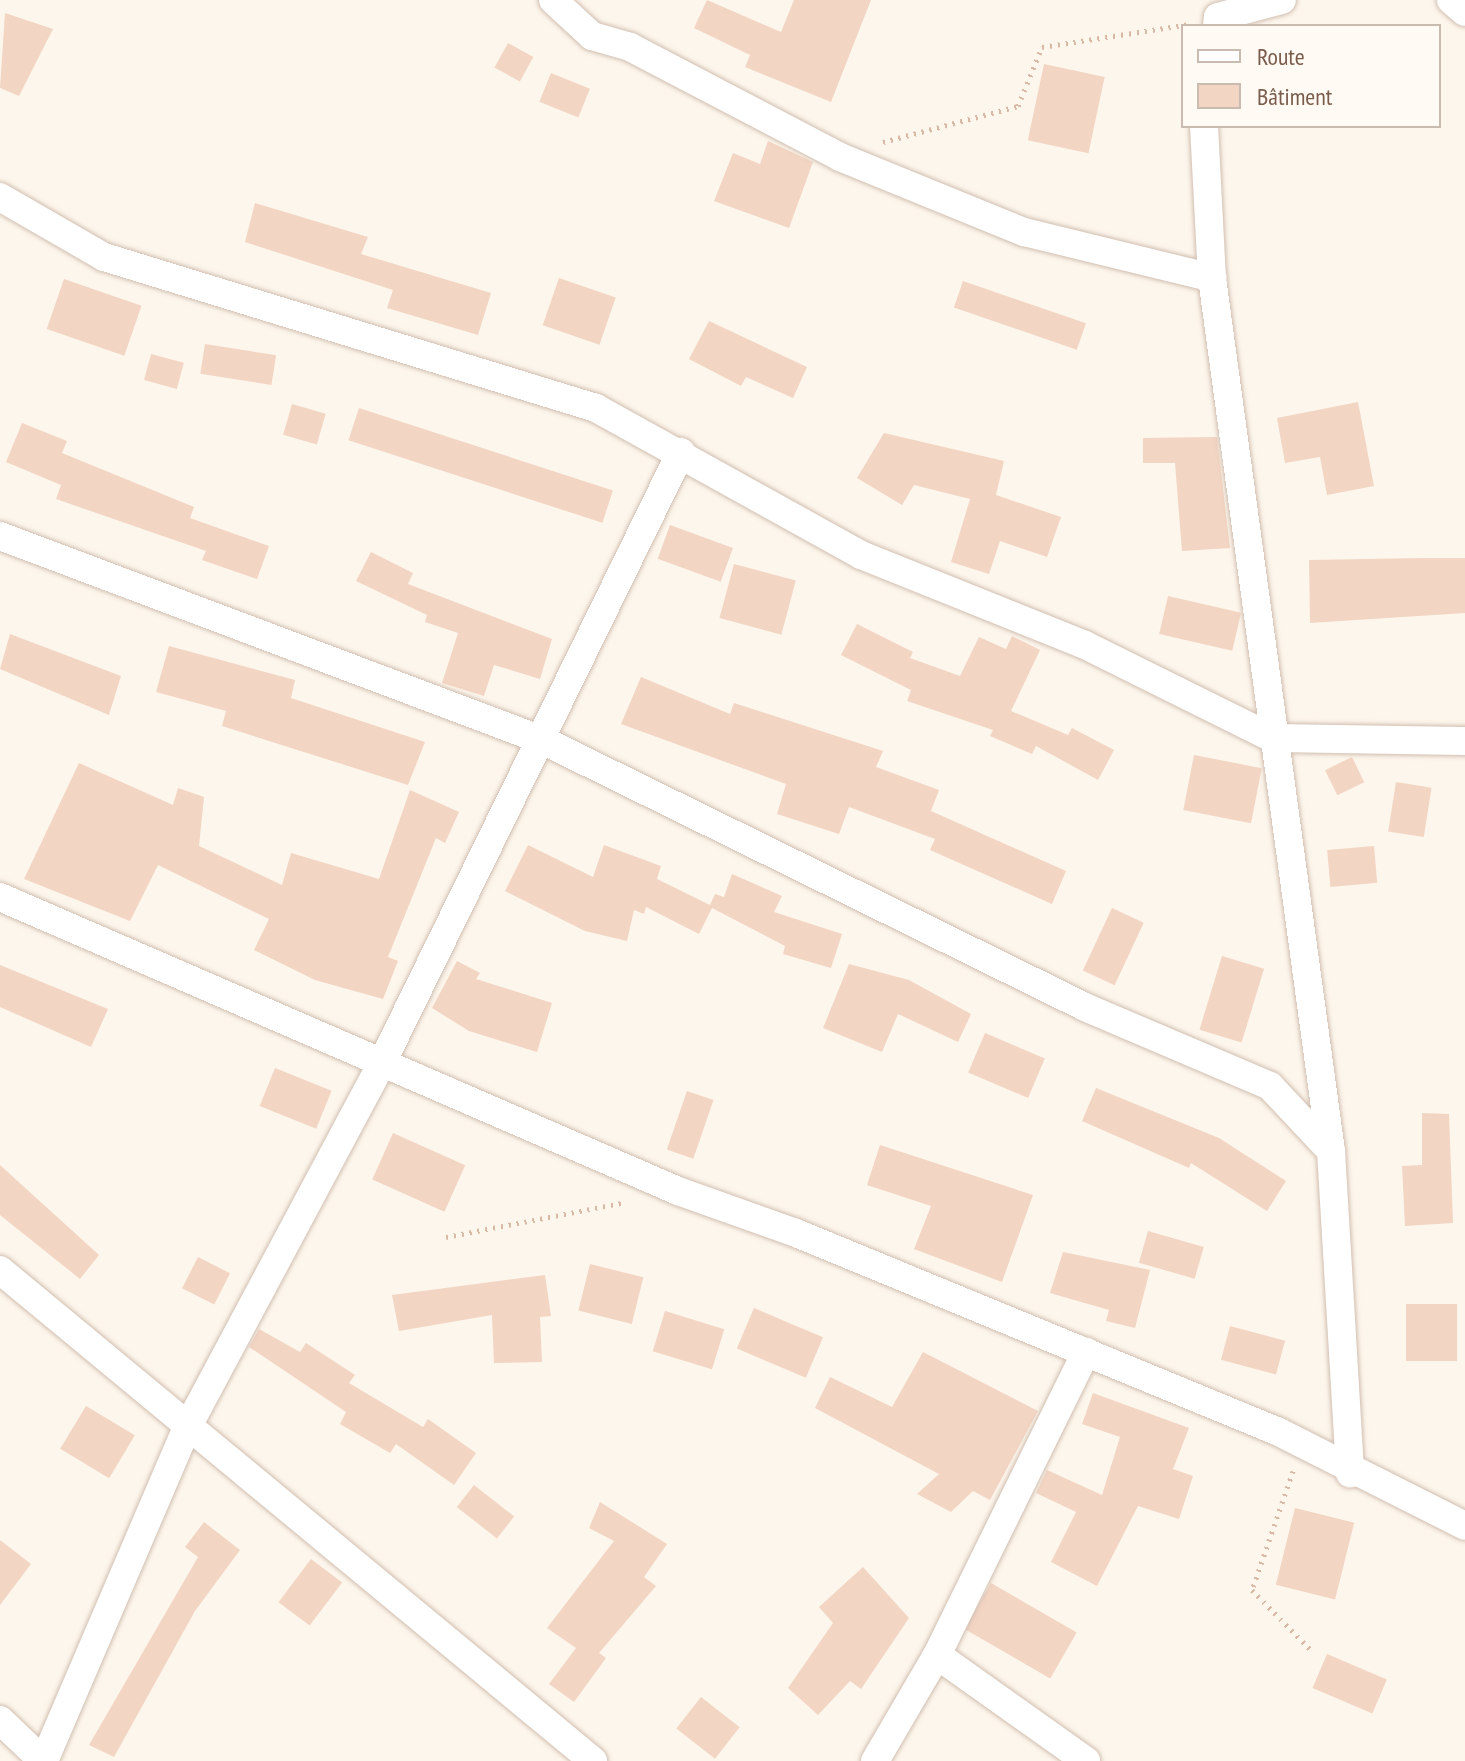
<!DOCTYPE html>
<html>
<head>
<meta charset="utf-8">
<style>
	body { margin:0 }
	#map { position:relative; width:1465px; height:1761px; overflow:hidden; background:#fdf6ec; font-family:"PT Sans Narrow",sans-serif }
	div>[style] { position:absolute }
	.building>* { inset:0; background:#f3d5c3; transform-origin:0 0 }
	.path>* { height:5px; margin-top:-2.5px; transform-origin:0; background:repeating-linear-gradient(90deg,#d9b8a5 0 2px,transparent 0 8px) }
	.roads { filter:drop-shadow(0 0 2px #d1beb0) drop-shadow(0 0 2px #d1beb0) }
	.street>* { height:28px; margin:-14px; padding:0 14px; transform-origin:14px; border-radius:14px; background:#fff }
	span { translate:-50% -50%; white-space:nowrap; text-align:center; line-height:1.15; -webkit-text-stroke:6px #fffaf3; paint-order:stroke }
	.legend { position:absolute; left:1181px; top:24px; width:260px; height:104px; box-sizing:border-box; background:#fffaf3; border:2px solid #cabbb1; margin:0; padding:10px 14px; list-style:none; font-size:24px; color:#7a5c4d }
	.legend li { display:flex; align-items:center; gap:16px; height:40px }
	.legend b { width:40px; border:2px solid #cabbb1 }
</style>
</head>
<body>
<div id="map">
	<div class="building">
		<i style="clip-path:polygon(707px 0,781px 32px,794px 0,871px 0,831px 102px,745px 67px,750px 55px,694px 28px)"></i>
		<i style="clip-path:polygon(5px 13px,53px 29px,19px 96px,0 88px)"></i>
		<i style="left:508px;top:43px;width:29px;height:28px;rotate:29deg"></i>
		<i style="left:1044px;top:64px;width:62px;height:78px;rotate:12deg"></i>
		<i style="left:551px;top:73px;width:42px;height:31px;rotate:22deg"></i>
		<i style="clip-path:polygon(768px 141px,813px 162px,789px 228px,714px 201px,733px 153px,760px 164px)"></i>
		<i style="clip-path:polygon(255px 203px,368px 237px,361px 254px,491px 293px,478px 335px,387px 308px,393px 290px,245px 242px)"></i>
		<i style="left:559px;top:278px;width:60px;height:50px;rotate:19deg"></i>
		<i style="left:64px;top:279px;width:82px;height:53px;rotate:19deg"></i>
		<i style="left:963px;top:281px;width:130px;height:28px;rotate:19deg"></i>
		<i style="clip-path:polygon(709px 321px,807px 367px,793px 398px,746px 377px,741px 386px,689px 359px)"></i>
		<i style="left:205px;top:344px;width:72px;height:30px;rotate:9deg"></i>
		<i style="left:151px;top:354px;width:34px;height:27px;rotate:15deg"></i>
		<i style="clip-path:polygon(1358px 402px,1374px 486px,1327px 495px,1320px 457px,1285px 463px,1277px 418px)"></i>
		<i style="left:292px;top:404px;width:35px;height:32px;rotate:16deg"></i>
		<i style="left:359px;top:408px;width:267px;height:34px;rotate:18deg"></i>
		<i style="clip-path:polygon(22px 423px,67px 441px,62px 453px,194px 507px,190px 518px,269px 546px,257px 579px,202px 560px,206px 551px,56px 499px,61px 485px,6px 462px)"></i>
		<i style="clip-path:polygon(884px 433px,1004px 461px,996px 495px,1061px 517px,1047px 557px,1000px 541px,989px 574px,951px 562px,970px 499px,914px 485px,902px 505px,857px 478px)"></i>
		<i style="clip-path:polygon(1217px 437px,1230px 548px,1182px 551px,1175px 463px,1143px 463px,1143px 438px)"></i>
		<i style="left:670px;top:525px;width:67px;height:36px;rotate:20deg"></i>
		<i style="clip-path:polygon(371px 552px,413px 573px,408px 584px,552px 639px,540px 679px,494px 665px,484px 696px,442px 683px,458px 633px,425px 622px,427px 615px,356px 581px)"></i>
		<i style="clip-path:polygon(1424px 558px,1465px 558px,1465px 613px,1310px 623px,1309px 560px)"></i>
		<i style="left:734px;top:564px;width:64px;height:56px;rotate:15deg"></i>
		<i style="left:1168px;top:596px;width:75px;height:39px;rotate:13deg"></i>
		<i style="clip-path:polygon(857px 624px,913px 652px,910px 658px,960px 676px,979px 637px,1006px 649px,1012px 636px,1040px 650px,1011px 711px,1068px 735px,1072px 728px,1114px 750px,1098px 780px,1036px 746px,1032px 754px,990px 736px,993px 730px,907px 701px,911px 690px,841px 655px)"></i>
		<i style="clip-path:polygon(10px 634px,121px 676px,109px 715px,0 669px)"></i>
		<i style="clip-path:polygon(169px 646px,295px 680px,291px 698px,425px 742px,408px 785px,222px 726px,226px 711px,156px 692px)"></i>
		<i style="clip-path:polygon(641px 677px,730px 714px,734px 703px,883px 751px,876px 767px,939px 790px,931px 811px,1066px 871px,1052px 904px,930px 850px,935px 839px,849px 807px,839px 834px,777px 814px,786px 784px,621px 724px)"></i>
		<i style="left:1194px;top:755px;width:69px;height:56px;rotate:11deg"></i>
		<i style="left:1352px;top:757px;width:28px;height:30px;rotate:64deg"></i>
		<i style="clip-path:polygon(79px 763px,173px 805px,178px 788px,204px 797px,199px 846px,282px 885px,291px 853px,379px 879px,410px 790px,459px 812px,445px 843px,436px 838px,388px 957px,398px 961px,383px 999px,315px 980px,254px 950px,269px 919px,158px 865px,130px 921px,24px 879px)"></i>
		<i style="left:1396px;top:782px;width:36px;height:50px;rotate:9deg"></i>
		<i style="clip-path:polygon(528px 845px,593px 877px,604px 845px,661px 866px,657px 879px,710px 905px,715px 894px,724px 897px,732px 874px,782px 896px,774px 912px,842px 934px,831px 968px,783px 954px,785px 946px,712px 908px,699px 934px,646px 907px,644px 914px,634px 910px,627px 941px,585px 931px,505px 891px)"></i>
		<i style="left:1374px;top:846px;width:37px;height:47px;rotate:85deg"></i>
		<i style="left:1112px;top:908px;width:35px;height:69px;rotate:25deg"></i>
		<i style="left:1222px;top:956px;width:44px;height:77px;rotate:17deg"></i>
		<i style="clip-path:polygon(457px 961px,480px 973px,476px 979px,552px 1003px,537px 1052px,469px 1031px,432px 1008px)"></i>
		<i style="clip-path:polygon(849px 964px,909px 980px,971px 1014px,958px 1042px,898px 1014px,882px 1052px,823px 1028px)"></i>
		<i style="clip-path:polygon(0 965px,108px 1009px,91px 1047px,0 1007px)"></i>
		<i style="left:985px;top:1033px;width:65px;height:43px;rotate:23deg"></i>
		<i style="left:275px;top:1068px;width:61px;height:41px;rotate:22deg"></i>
		<i style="clip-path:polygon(1096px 1088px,1219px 1138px,1286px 1181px,1267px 1211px,1191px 1163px,1189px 1168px,1082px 1121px)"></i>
		<i style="left:687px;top:1091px;width:28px;height:62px;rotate:19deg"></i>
		<i style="clip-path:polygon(1422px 1113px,1449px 1114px,1453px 1223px,1405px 1226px,1402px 1166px,1422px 1165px)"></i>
		<i style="left:393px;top:1133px;width:79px;height:51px;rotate:24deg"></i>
		<i style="clip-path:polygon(880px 1145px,1033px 1195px,1002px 1282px,914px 1249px,931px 1206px,867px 1185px)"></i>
		<i style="clip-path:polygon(0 1165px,99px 1255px,80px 1279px,0 1215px)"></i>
		<i style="left:1148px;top:1231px;width:58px;height:33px;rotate:16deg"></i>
		<i style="clip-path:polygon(1063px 1252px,1150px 1270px,1135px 1328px,1106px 1321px,1109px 1310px,1050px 1293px)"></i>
		<i style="left:198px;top:1257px;width:36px;height:35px;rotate:27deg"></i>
		<i style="left:590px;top:1264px;width:55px;height:48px;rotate:14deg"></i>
		<i style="clip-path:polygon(545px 1275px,551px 1316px,540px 1317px,542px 1362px,494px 1363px,492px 1315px,399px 1331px,392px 1295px)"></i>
		<i style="left:1457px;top:1304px;width:57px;height:51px;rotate:90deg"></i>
		<i style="left:754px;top:1308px;width:75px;height:44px;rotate:23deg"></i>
		<i style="left:665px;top:1311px;width:62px;height:42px;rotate:17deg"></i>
		<i style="left:1230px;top:1326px;width:57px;height:35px;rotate:15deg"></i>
		<i style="clip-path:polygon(259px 1329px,300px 1352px,306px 1343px,355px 1375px,349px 1383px,423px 1427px,428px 1419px,476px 1453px,454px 1485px,396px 1444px,390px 1453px,340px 1424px,346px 1412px,249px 1347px)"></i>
		<i style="clip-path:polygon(923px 1352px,1038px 1411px,990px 1500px,973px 1491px,951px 1512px,917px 1494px,939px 1474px,815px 1408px,830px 1377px,892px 1407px)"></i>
		<i style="clip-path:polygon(1093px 1393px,1189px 1428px,1173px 1469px,1193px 1476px,1179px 1519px,1138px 1506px,1097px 1586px,1051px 1562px,1076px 1512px,1036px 1493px,1047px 1470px,1102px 1495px,1120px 1437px,1082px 1424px)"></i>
		<i style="left:86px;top:1406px;width:57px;height:50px;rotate:31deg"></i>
		<i style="left:474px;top:1485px;width:51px;height:28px;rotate:38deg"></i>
		<i style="clip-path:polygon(600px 1502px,667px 1544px,644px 1577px,656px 1586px,599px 1653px,606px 1658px,574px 1702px,549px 1684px,576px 1648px,547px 1628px,614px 1541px,589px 1528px)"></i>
		<i style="left:1295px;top:1508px;width:61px;height:79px;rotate:14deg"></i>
		<i style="clip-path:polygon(204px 1522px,240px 1550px,195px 1611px,114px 1757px,89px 1745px,198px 1557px,185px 1547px)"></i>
		<i style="clip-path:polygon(0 1540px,31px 1564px,0 1605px)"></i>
		<i style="left:311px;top:1559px;width:39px;height:54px;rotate:37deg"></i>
		<i style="clip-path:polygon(863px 1567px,909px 1618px,861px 1689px,850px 1681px,818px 1715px,788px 1688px,833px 1623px,819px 1607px)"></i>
		<i style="left:991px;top:1583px;width:99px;height:53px;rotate:30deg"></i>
		<i style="left:1327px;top:1654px;width:65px;height:37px;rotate:23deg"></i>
		<i style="left:701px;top:1697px;width:49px;height:40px;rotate:38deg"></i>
	</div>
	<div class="path">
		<i style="left:883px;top:142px;width:140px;rotate:-14.9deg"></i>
		<i style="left:1018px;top:106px;width:64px;rotate:-67.9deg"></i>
		<i style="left:1042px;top:47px;width:150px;rotate:-8.8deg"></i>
		<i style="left:446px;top:1237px;width:183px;rotate:-11deg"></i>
		<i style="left:1293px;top:1471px;width:126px;rotate:109deg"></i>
		<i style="left:1252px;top:1590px;width:86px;rotate:45.5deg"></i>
	</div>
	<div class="roads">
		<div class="street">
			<i style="left:553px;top:0;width:53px;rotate:42.7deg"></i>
			<i style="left:592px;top:36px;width:40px;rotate:16deg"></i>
			<i style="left:630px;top:47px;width:237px;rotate:27.6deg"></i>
			<i style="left:840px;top:157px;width:199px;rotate:22.2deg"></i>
			<i style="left:1024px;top:232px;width:194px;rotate:13.7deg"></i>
			<i style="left:1451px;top:0;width:18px;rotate:41deg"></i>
			<i style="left:1217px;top:26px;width:9px;rotate:-84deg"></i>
			<i style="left:1218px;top:17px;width:66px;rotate:-14.9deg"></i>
			<i style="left:1204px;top:126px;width:152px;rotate:87deg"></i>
			<i style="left:1212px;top:278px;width:881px;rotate:82.24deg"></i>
			<i style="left:1331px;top:1151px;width:323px;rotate:86.6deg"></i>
			<i style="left:0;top:197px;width:120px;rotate:30deg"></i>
			<i style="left:104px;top:257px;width:515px;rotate:17.06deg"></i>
			<i style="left:596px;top:408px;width:303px;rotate:29deg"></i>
			<i style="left:861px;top:555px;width:241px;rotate:21.9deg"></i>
			<i style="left:1085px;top:645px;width:209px;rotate:26.4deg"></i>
			<i style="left:1272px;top:738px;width:193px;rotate:0.9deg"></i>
			<i style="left:0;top:536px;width:579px;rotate:20.63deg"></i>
			<i style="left:542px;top:740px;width:605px;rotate:26.18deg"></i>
			<i style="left:1085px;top:1007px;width:201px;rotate:23.1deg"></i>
			<i style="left:1270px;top:1086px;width:89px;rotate:46.8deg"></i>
			<i style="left:0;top:897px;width:739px;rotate:23.44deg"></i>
			<i style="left:678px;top:1191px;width:125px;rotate:19.6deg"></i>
			<i style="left:796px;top:1233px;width:522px;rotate:22.39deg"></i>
			<i style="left:1279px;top:1432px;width:208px;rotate:26.8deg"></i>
			<i style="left:0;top:1270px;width:770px;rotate:39.62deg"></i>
			<i style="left:937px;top:1655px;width:183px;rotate:35.4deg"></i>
			<i style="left:0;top:1720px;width:59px;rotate:43.6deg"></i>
			<i style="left:44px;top:1761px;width:362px;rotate:-66.8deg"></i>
			<i style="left:187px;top:1428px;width:407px;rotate:-61.9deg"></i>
			<i style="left:379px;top:1069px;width:687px;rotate:-63.92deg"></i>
			<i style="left:875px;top:1761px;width:123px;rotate:-59.7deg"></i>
			<i style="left:937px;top:1655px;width:338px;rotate:-63.8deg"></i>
		</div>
	</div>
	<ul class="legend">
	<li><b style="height:10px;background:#fff"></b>Route</li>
	<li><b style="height:22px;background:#f3d5c3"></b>Bâtiment</li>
	</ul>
</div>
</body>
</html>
